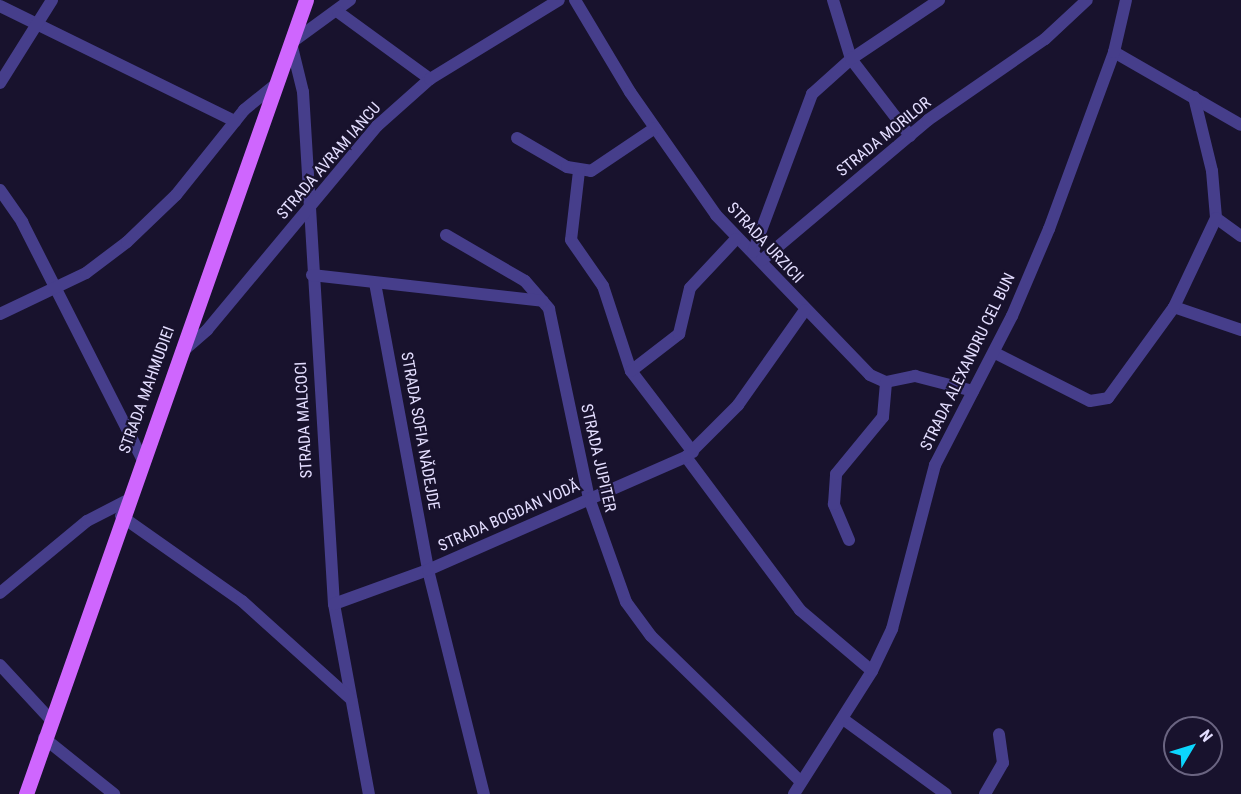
<!DOCTYPE html>
<html>
<head>
<meta charset="utf-8">
<style>
	body { margin:0 }
	#map { position:relative; width:1241px; height:794px; overflow:hidden; background:#18122d; font-family:"Roboto Condensed",sans-serif }
	div>[style] { position:absolute }
	.minor>* { height:12px; margin:-6px; padding:0 6px; transform-origin:6px; border-radius:6px; background:#463e8b }
	.major>* { height:15px; margin:-7.5px; padding:0 7.5px; transform-origin:7.5px; border-radius:7.5px; background:#cf66fe }
	span { translate:-50% -50%; white-space:nowrap; text-align:center; line-height:1.15; -webkit-text-stroke:4.5px #18122d; paint-order:stroke }
	.street-label { font-size:16px; color:#e4deff }
	.north { position:absolute; left:1163px; top:716px; width:60px; height:60px; box-sizing:border-box; background:#18122d; border:2px solid #6a6481; border-radius:50%; rotate:52deg; font-size:16px; font-weight:700; line-height:24px; text-align:center; color:#e4deff }
	.north::after { content:''; display:block; margin:auto; width:21px; height:27px; background:#0cd5fd; clip-path:polygon(50% 0,100% 100%,50% 72%,0 100%) }
</style>
</head>
<body>
<div id="map">
	<div class="minor">
		<i style="left:350px;top:0;width:73px;rotate:143.9deg"></i>
		<i style="left:291px;top:43px;width:50px;rotate:76.2deg"></i>
		<i style="left:303px;top:92px;width:513px;rotate:86.54deg"></i>
		<i style="left:334px;top:604px;width:193px;rotate:79.6deg"></i>
		<i style="left:575px;top:0;width:107px;rotate:59.1deg"></i>
		<i style="left:630px;top:92px;width:150px;rotate:55deg"></i>
		<i style="left:716px;top:215px;width:222px;rotate:46.1deg"></i>
		<i style="left:870px;top:375px;width:17px;rotate:24deg"></i>
		<i style="left:886px;top:382px;width:30px;rotate:-12deg"></i>
		<i style="left:915px;top:376px;width:60px;rotate:14.5deg"></i>
		<i style="left:833px;top:0;width:62px;rotate:73deg"></i>
		<i style="left:851px;top:59px;width:97px;rotate:52.5deg"></i>
		<i style="left:0;top:6px;width:262px;rotate:26.1deg"></i>
		<i style="left:338px;top:12px;width:114px;rotate:36.1deg"></i>
		<i style="left:1114px;top:52px;width:146px;rotate:29.9deg"></i>
		<i style="left:0;top:83px;width:98px;rotate:-57.9deg"></i>
		<i style="left:1194px;top:97px;width:76px;rotate:76.3deg"></i>
		<i style="left:1212px;top:171px;width:47px;rotate:85.1deg"></i>
		<i style="left:1216px;top:218px;width:31px;rotate:36deg"></i>
		<i style="left:517px;top:138px;width:58px;rotate:30.1deg"></i>
		<i style="left:567px;top:167px;width:24px;rotate:9deg"></i>
		<i style="left:591px;top:171px;width:77px;rotate:-33.9deg"></i>
		<i style="left:579px;top:171px;width:69px;rotate:96.6deg"></i>
		<i style="left:571px;top:240px;width:56px;rotate:55.2deg"></i>
		<i style="left:603px;top:286px;width:89px;rotate:71.8deg"></i>
		<i style="left:631px;top:371px;width:102px;rotate:52.6deg"></i>
		<i style="left:0;top:190px;width:39px;rotate:55deg"></i>
		<i style="left:22px;top:222px;width:266px;rotate:63.1deg"></i>
		<i style="left:446px;top:235px;width:91px;rotate:30.2deg"></i>
		<i style="left:525px;top:281px;width:37px;rotate:49deg"></i>
		<i style="left:549px;top:309px;width:193px;rotate:78.1deg"></i>
		<i style="left:589px;top:498px;width:110px;rotate:70.4deg"></i>
		<i style="left:626px;top:602px;width:42px;rotate:53.7deg"></i>
		<i style="left:651px;top:636px;width:209px;rotate:44.2deg"></i>
		<i style="left:753px;top:252px;width:169px;rotate:-69.5deg"></i>
		<i style="left:812px;top:94px;width:52px;rotate:-41.9deg"></i>
		<i style="left:851px;top:59px;width:106px;rotate:-33.8deg"></i>
		<i style="left:762px;top:260px;width:217px;rotate:-40.1deg"></i>
		<i style="left:928px;top:120px;width:142px;rotate:-34.7deg"></i>
		<i style="left:1045px;top:39px;width:57px;rotate:-42.9deg"></i>
		<i style="left:312px;top:275px;width:232px;rotate:6.4deg"></i>
		<i style="left:375px;top:283px;width:292px;rotate:79.5deg"></i>
		<i style="left:428px;top:570px;width:231px;rotate:76deg"></i>
		<i style="left:1174px;top:307px;width:71px;rotate:18.9deg"></i>
		<i style="left:0;top:314px;width:95px;rotate:-25.5deg"></i>
		<i style="left:86px;top:273px;width:51px;rotate:-37.1deg"></i>
		<i style="left:127px;top:242px;width:68px;rotate:-43.8deg"></i>
		<i style="left:176px;top:195px;width:109px;rotate:-51.3deg"></i>
		<i style="left:244px;top:110px;width:40px;rotate:-39deg"></i>
		<i style="left:183px;top:351px;width:32px;rotate:-41deg"></i>
		<i style="left:207px;top:330px;width:266px;rotate:-50.2deg"></i>
		<i style="left:377px;top:126px;width:71px;rotate:-41.6deg"></i>
		<i style="left:430px;top:79px;width:151px;rotate:-31.5deg"></i>
		<i style="left:995px;top:353px;width:106px;rotate:26.8deg"></i>
		<i style="left:1090px;top:401px;width:18px;rotate:-9deg"></i>
		<i style="left:1108px;top:398px;width:112px;rotate:-54deg"></i>
		<i style="left:1174px;top:307px;width:98px;rotate:-64.7deg"></i>
		<i style="left:631px;top:371px;width:61px;rotate:-37.6deg"></i>
		<i style="left:679px;top:334px;width:47px;rotate:-76.6deg"></i>
		<i style="left:690px;top:288px;width:67px;rotate:-46.8deg"></i>
		<i style="left:686px;top:457px;width:191px;rotate:53.3deg"></i>
		<i style="left:800px;top:610px;width:94px;rotate:40.3deg"></i>
		<i style="left:121px;top:516px;width:148px;rotate:35.1deg"></i>
		<i style="left:242px;top:601px;width:147px;rotate:42deg"></i>
		<i style="left:849px;top:540px;width:39px;rotate:-113deg"></i>
		<i style="left:834px;top:504px;width:30px;rotate:-86deg"></i>
		<i style="left:836px;top:474px;width:74px;rotate:-50.5deg"></i>
		<i style="left:883px;top:417px;width:35px;rotate:-85deg"></i>
		<i style="left:0;top:593px;width:113px;rotate:-39.6deg"></i>
		<i style="left:87px;top:521px;width:44px;rotate:-27.1deg"></i>
		<i style="left:334px;top:604px;width:100px;rotate:-19.9deg"></i>
		<i style="left:428px;top:570px;width:282px;rotate:-23.7deg"></i>
		<i style="left:686px;top:457px;width:74px;rotate:-45deg"></i>
		<i style="left:738px;top:405px;width:116px;rotate:-54.8deg"></i>
		<i style="left:0;top:665px;width:74px;rotate:47.2deg"></i>
		<i style="left:843px;top:719px;width:127px;rotate:36.1deg"></i>
		<i style="left:44px;top:738px;width:90px;rotate:38.7deg"></i>
		<i style="left:794px;top:794px;width:146px;rotate:-57.6deg"></i>
		<i style="left:872px;top:671px;width:47px;rotate:-64.5deg"></i>
		<i style="left:892px;top:629px;width:170px;rotate:-75.3deg"></i>
		<i style="left:935px;top:465px;width:168px;rotate:-62.7deg"></i>
		<i style="left:1012px;top:316px;width:95px;rotate:-67deg"></i>
		<i style="left:1049px;top:229px;width:189px;rotate:-69.8deg"></i>
		<i style="left:1114px;top:52px;width:53px;rotate:-77deg"></i>
		<i style="left:985px;top:794px;width:36px;rotate:-60deg"></i>
		<i style="left:1003px;top:763px;width:29px;rotate:-98deg"></i>
	</div>
	<div class="major">
		<i style="left:26px;top:794px;width:842px;rotate:-70.58deg"></i>
	</div>
	<div class="street-label">
		<span style="left:884px;top:137px;rotate:-39deg">STRADA MORILOR</span>
		<span style="left:329px;top:161px;rotate:-49deg">STRADA AVRAM IANCU</span>
		<span style="left:765px;top:243px;rotate:47deg">STRADA URZICII</span>
		<span style="left:968px;top:362px;rotate:-64deg">STRADA ALEXANDRU CEL BUN</span>
		<span style="left:147px;top:390px;rotate:-70deg">STRADA MAHMUDIEI</span>
		<span style="left:304px;top:420px;rotate:-93deg">STRADA MALCOCI</span>
		<span style="left:420px;top:431px;rotate:80deg">STRADA SOFIA NĂDEJDE</span>
		<span style="left:598px;top:458px;rotate:77deg">STRADA JUPITER</span>
		<span style="left:509px;top:516px;rotate:-24deg">STRADA BOGDAN VODĂ</span>
	</div>
	<div class="north">N</div>
</div>
</body>
</html>
